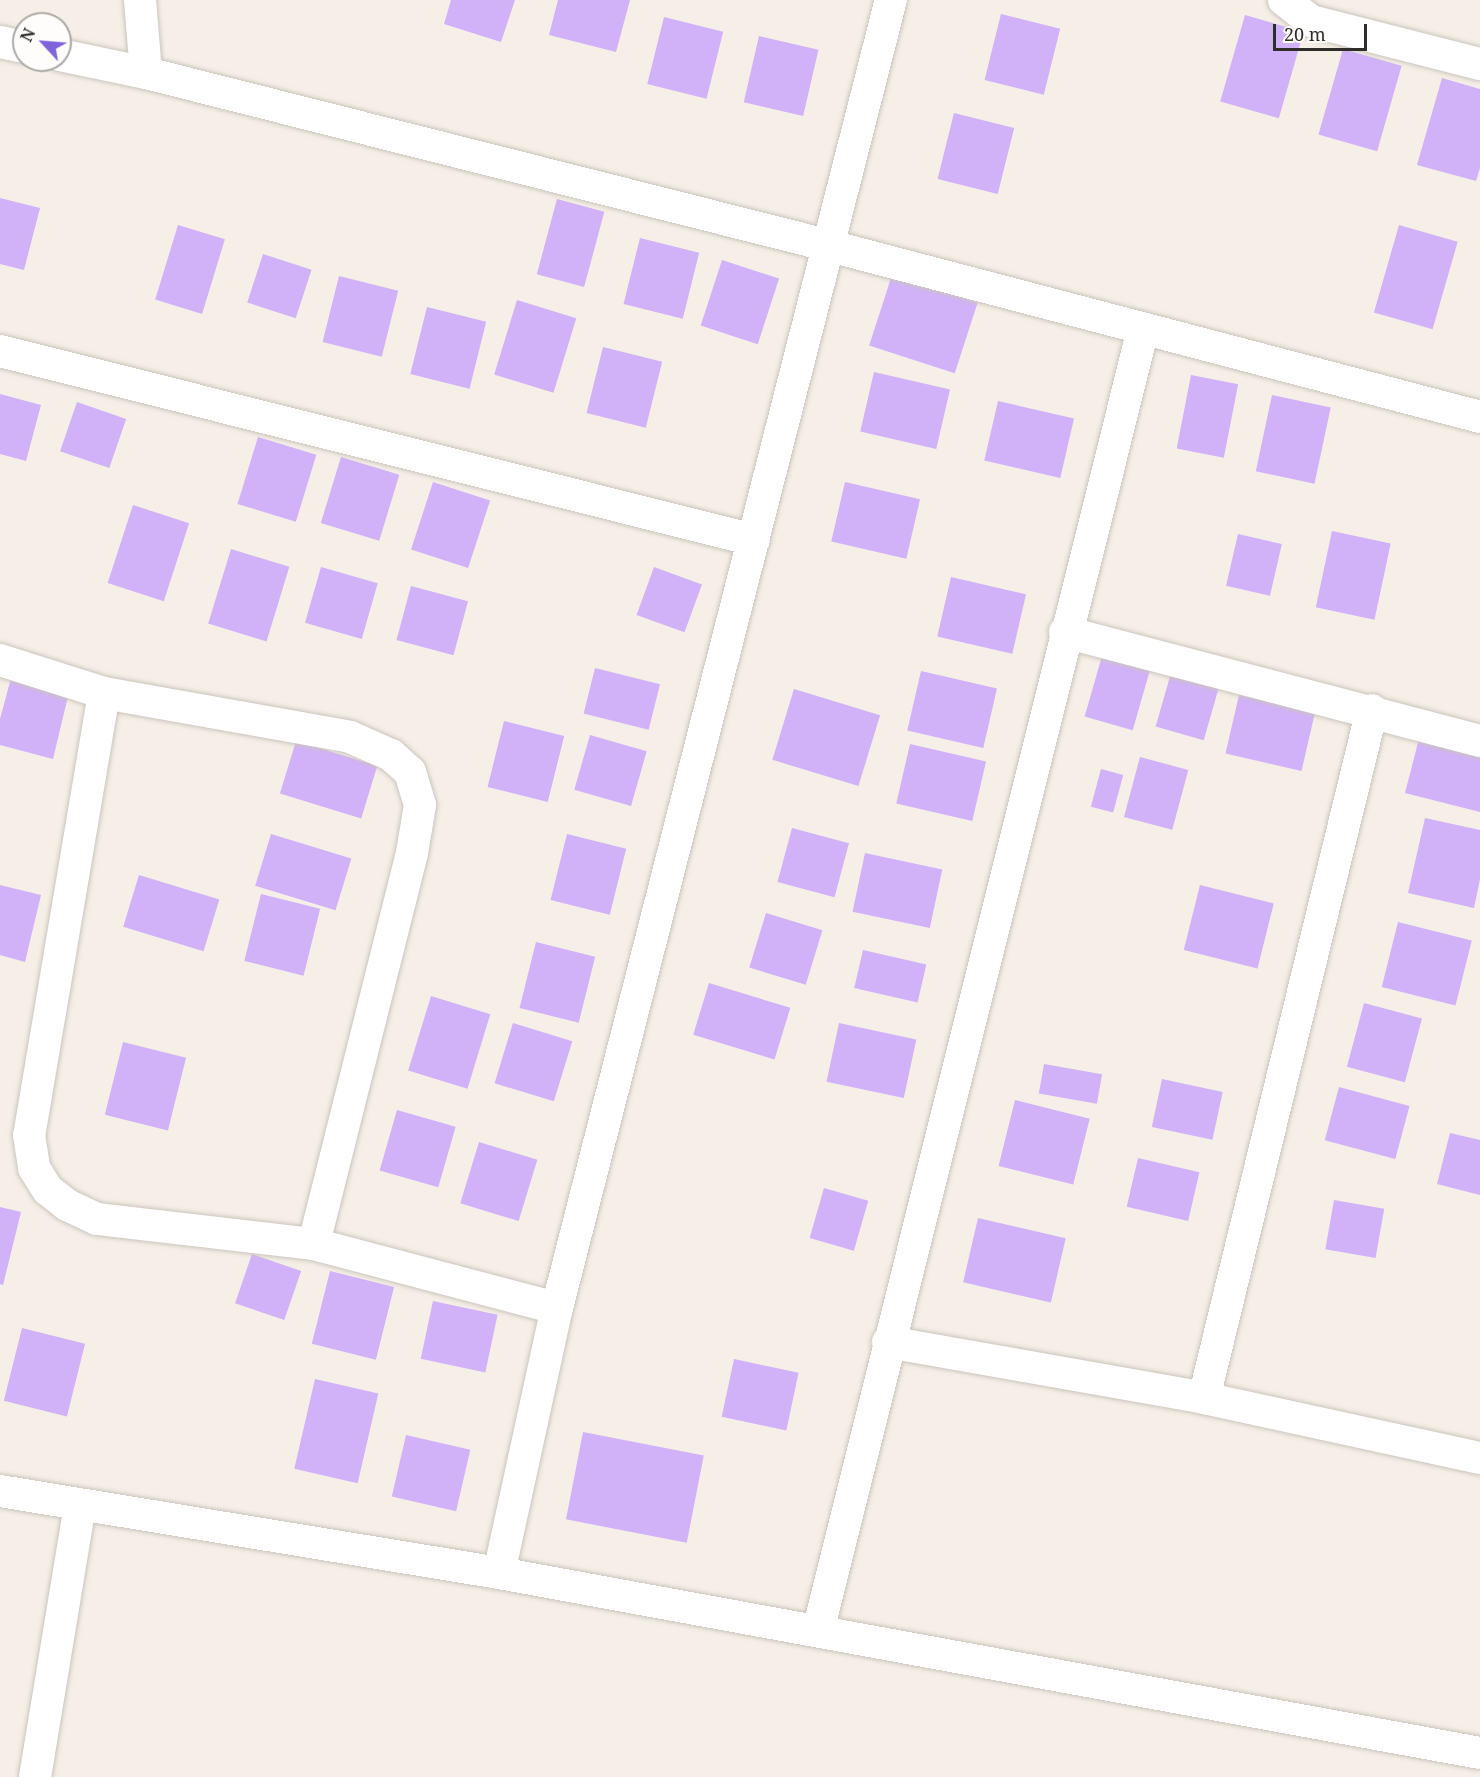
<!DOCTYPE html>
<html>
<head>
<meta charset="utf-8">
<style>
	body { margin:0 }
	#map { position:relative; width:1480px; height:1777px; overflow:hidden; background:#f5efe7; font-family:"Noto Serif",serif }
	div>[style] { position:absolute }
	.building>* { inset:0; background:#d1b1f8; transform-origin:0 0 }
	.roads { filter:drop-shadow(0 0 2px #cbc5bd) drop-shadow(0 0 2px #cbc5bd) }
	.minor>* { height:32px; margin:-16px; padding:0 16px; transform-origin:16px; border-radius:16px; background:#fff }
	span { translate:-50% -50%; white-space:nowrap; text-align:center; line-height:1.15; -webkit-text-stroke:4.5px #fefdfb; paint-order:stroke }
	.north { position:absolute; left:12px; top:12px; width:60px; height:60px; box-sizing:border-box; background:#fefdfb; border:2px solid #abaaa7; border-radius:50%; rotate:296deg; font-size:16px; font-weight:700; line-height:24px; text-align:center; color:#2f2d2a }
	.north::after { content:''; display:block; margin:auto; width:21px; height:27px; background:#8062dc; clip-path:polygon(50% 0,100% 100%,50% 72%,0 100%) }
	.scale { position:absolute; left:1273px; top:24px; width:94px; height:27px; box-sizing:border-box; border:3px solid #2f2d2a; border-top:0; padding-left:8px; font-size:18px; line-height:21px; white-space:nowrap; color:#2f2d2a; -webkit-text-stroke:4px #fefdfb; paint-order:stroke }
</style>
</head>
<body>
<div id="map">
	<div class="building">
		<i style="clip-path:polygon(451px 0,515px 0,501px 42px,444px 24px)"></i>
		<i style="clip-path:polygon(558px 0,630px 0,616px 52px,549px 35px)"></i>
		<i style="left:1001px;top:14px;width:61px;height:68px;rotate:14deg"></i>
		<i style="left:1245px;top:15px;width:61px;height:90px;rotate:16deg"></i>
		<i style="left:664px;top:17px;width:61px;height:69px;rotate:14deg"></i>
		<i style="left:759px;top:36px;width:61px;height:68px;rotate:13deg"></i>
		<i style="left:1343px;top:49px;width:61px;height:89px;rotate:16deg"></i>
		<i style="clip-path:polygon(1442px 78px,1480px 89px,1480px 168px,1476px 181px,1417px 165px)"></i>
		<i style="left:954px;top:113px;width:62px;height:68px;rotate:14deg"></i>
		<i style="clip-path:polygon(0 198px,40px 208px,24px 270px,0 264px)"></i>
		<i style="left:557px;top:199px;width:49px;height:78px;rotate:15deg"></i>
		<i style="left:178px;top:225px;width:49px;height:78px;rotate:17deg"></i>
		<i style="left:1399px;top:225px;width:61px;height:91px;rotate:16deg"></i>
		<i style="left:640px;top:238px;width:61px;height:68px;rotate:14deg"></i>
		<i style="left:263px;top:254px;width:51px;height:51px;rotate:18deg"></i>
		<i style="left:722px;top:260px;width:60px;height:69px;rotate:18deg"></i>
		<i style="left:892px;top:275px;width:90px;height:74px;rotate:18deg"></i>
		<i style="left:339px;top:276px;width:61px;height:68px;rotate:14deg"></i>
		<i style="left:517px;top:300px;width:62px;height:78px;rotate:17deg"></i>
		<i style="left:427px;top:307px;width:61px;height:69px;rotate:14deg"></i>
		<i style="left:603px;top:347px;width:61px;height:68px;rotate:14deg"></i>
		<i style="left:874px;top:372px;width:78px;height:61px;rotate:13deg"></i>
		<i style="left:1191px;top:375px;width:48px;height:75px;rotate:11deg"></i>
		<i style="clip-path:polygon(0 394px,41px 405px,26px 461px,0 454px)"></i>
		<i style="left:1272px;top:395px;width:60px;height:78px;rotate:12deg"></i>
		<i style="left:998px;top:401px;width:78px;height:61px;rotate:13deg"></i>
		<i style="left:77px;top:402px;width:52px;height:52px;rotate:19deg"></i>
		<i style="left:258px;top:437px;width:61px;height:70px;rotate:17deg"></i>
		<i style="left:341px;top:457px;width:61px;height:69px;rotate:17deg"></i>
		<i style="left:433px;top:482px;width:60px;height:71px;rotate:18deg"></i>
		<i style="left:845px;top:482px;width:77px;height:61px;rotate:13deg"></i>
		<i style="left:133px;top:505px;width:59px;height:82px;rotate:18deg"></i>
		<i style="left:1332px;top:531px;width:60px;height:78px;rotate:12deg"></i>
		<i style="left:1238px;top:534px;width:45px;height:53px;rotate:13deg"></i>
		<i style="left:231px;top:549px;width:61px;height:78px;rotate:17deg"></i>
		<i style="left:321px;top:567px;width:59px;height:58px;rotate:16deg"></i>
		<i style="left:654px;top:567px;width:51px;height:51px;rotate:20deg"></i>
		<i style="left:951px;top:577px;width:77px;height:61px;rotate:13deg"></i>
		<i style="left:411px;top:586px;width:59px;height:56px;rotate:15deg"></i>
		<i style="left:1102px;top:656px;width:50px;height:63px;rotate:16deg"></i>
		<i style="left:1173px;top:666px;width:50px;height:63px;rotate:16deg"></i>
		<i style="left:595px;top:668px;width:67px;height:47px;rotate:14deg"></i>
		<i style="left:921px;top:671px;width:78px;height:61px;rotate:13deg"></i>
		<i style="clip-path:polygon(11px 678px,69px 692px,53px 759px,0 745px,0 719px)"></i>
		<i style="left:794px;top:689px;width:90px;height:74px;rotate:17deg"></i>
		<i style="left:1239px;top:695px;width:78px;height:60px;rotate:13deg"></i>
		<i style="left:504px;top:721px;width:62px;height:68px;rotate:14deg"></i>
		<i style="left:590px;top:735px;width:59px;height:57px;rotate:16deg"></i>
		<i style="clip-path:polygon(1420px 735px,1480px 750px,1480px 812px,1405px 793px)"></i>
		<i style="left:296px;top:741px;width:85px;height:55px;rotate:17deg"></i>
		<i style="left:910px;top:744px;width:78px;height:61px;rotate:13deg"></i>
		<i style="left:1140px;top:757px;width:50px;height:62px;rotate:15deg"></i>
		<i style="left:1101px;top:769px;width:23px;height:39px;rotate:15deg"></i>
		<i style="clip-path:polygon(1425px 818px,1480px 830px,1480px 879px,1474px 908px,1408px 893px)"></i>
		<i style="left:792px;top:828px;width:59px;height:56px;rotate:15deg"></i>
		<i style="left:271px;top:834px;width:84px;height:54px;rotate:17deg"></i>
		<i style="left:567px;top:834px;width:61px;height:68px;rotate:14deg"></i>
		<i style="left:865px;top:853px;width:79px;height:60px;rotate:12deg"></i>
		<i style="left:139px;top:875px;width:84px;height:54px;rotate:17deg"></i>
		<i style="clip-path:polygon(0 885px,41px 895px,25px 962px,0 955px)"></i>
		<i style="left:1200px;top:885px;width:76px;height:67px;rotate:14deg"></i>
		<i style="left:261px;top:894px;width:61px;height:69px;rotate:14deg"></i>
		<i style="left:766px;top:913px;width:59px;height:57px;rotate:17deg"></i>
		<i style="left:1398px;top:922px;width:76px;height:67px;rotate:14deg"></i>
		<i style="left:536px;top:942px;width:61px;height:68px;rotate:14deg"></i>
		<i style="left:863px;top:950px;width:65px;height:39px;rotate:13deg"></i>
		<i style="left:709px;top:983px;width:85px;height:54px;rotate:17deg"></i>
		<i style="left:431px;top:996px;width:62px;height:78px;rotate:17deg"></i>
		<i style="left:1364px;top:1003px;width:60px;height:66px;rotate:15deg"></i>
		<i style="left:513px;top:1023px;width:62px;height:63px;rotate:17deg"></i>
		<i style="left:839px;top:1023px;width:79px;height:60px;rotate:12deg"></i>
		<i style="left:123px;top:1042px;width:65px;height:75px;rotate:14deg"></i>
		<i style="left:1044px;top:1064px;width:59px;height:30px;rotate:10deg"></i>
		<i style="left:1162px;top:1079px;width:62px;height:49px;rotate:12deg"></i>
		<i style="left:1339px;top:1087px;width:73px;height:55px;rotate:15deg"></i>
		<i style="left:1015px;top:1100px;width:77px;height:68px;rotate:14deg"></i>
		<i style="left:397px;top:1110px;width:61px;height:63px;rotate:16deg"></i>
		<i style="clip-path:polygon(1450px 1133px,1480px 1140px,1480px 1195px,1437px 1184px)"></i>
		<i style="left:479px;top:1142px;width:61px;height:64px;rotate:17deg"></i>
		<i style="left:1138px;top:1158px;width:63px;height:50px;rotate:13deg"></i>
		<i style="left:824px;top:1188px;width:46px;height:52px;rotate:16deg"></i>
		<i style="left:1334px;top:1200px;width:51px;height:50px;rotate:10deg"></i>
		<i style="clip-path:polygon(0 1207px,21px 1212px,3px 1285px,0 1284px)"></i>
		<i style="left:978px;top:1218px;width:90px;height:66px;rotate:13deg"></i>
		<i style="left:252px;top:1254px;width:52px;height:52px;rotate:19deg"></i>
		<i style="left:330px;top:1271px;width:66px;height:75px;rotate:14deg"></i>
		<i style="left:433px;top:1301px;width:66px;height:59px;rotate:12deg"></i>
		<i style="left:22px;top:1328px;width:65px;height:75px;rotate:14deg"></i>
		<i style="left:734px;top:1359px;width:66px;height:59px;rotate:12deg"></i>
		<i style="left:315px;top:1379px;width:65px;height:92px;rotate:13deg"></i>
		<i style="left:583px;top:1432px;width:123px;height:89px;rotate:11deg"></i>
		<i style="left:406px;top:1435px;width:66px;height:63px;rotate:13deg"></i>
	</div>
	<div class="roads">
		<div class="minor">
			<i style="left:140px;top:0;width:73px;rotate:85.3deg"></i>
			<i style="left:1284px;top:0;width:34px;rotate:38deg"></i>
			<i style="left:1311px;top:21px;width:174px;rotate:14.3deg"></i>
			<i style="left:0;top:42px;width:25px;rotate:12deg"></i>
			<i style="left:60px;top:55px;width:88px;rotate:11.8deg"></i>
			<i style="left:146px;top:73px;width:701px;rotate:14.19deg"></i>
			<i style="left:826px;top:245px;width:676px;rotate:14.73deg"></i>
			<i style="left:0;top:351px;width:777px;rotate:14.07deg"></i>
			<i style="left:1065px;top:632px;width:429px;rotate:14.7deg"></i>
			<i style="left:0;top:660px;width:109px;rotate:17.6deg"></i>
			<i style="left:104px;top:693px;width:250px;rotate:10.1deg"></i>
			<i style="left:350px;top:737px;width:45px;rotate:23.7deg"></i>
			<i style="left:391px;top:755px;width:25px;rotate:42deg"></i>
			<i style="left:410px;top:772px;width:34px;rotate:73deg"></i>
			<i style="left:420px;top:805px;width:49px;rotate:99.5deg"></i>
			<i style="left:412px;top:853px;width:403px;rotate:104.1deg"></i>
			<i style="left:104px;top:693px;width:448px;rotate:99.6deg"></i>
			<i style="left:29px;top:1135px;width:33px;rotate:81deg"></i>
			<i style="left:34px;top:1168px;width:26px;rotate:58deg"></i>
			<i style="left:48px;top:1190px;width:24px;rotate:38deg"></i>
			<i style="left:67px;top:1205px;width:33px;rotate:25deg"></i>
			<i style="left:97px;top:1219px;width:218px;rotate:6.6deg"></i>
			<i style="left:314px;top:1244px;width:251px;rotate:14.8deg"></i>
			<i style="left:888px;top:1342px;width:321px;rotate:10deg"></i>
			<i style="left:1204px;top:1398px;width:282px;rotate:12.3deg"></i>
			<i style="left:1204px;top:1398px;width:708px;rotate:-76.28deg"></i>
			<i style="left:0;top:1491px;width:506px;rotate:9.33deg"></i>
			<i style="left:499px;top:1573px;width:997px;rotate:10.4deg"></i>
			<i style="left:499px;top:1573px;width:271px;rotate:-77.7deg"></i>
			<i style="left:557px;top:1308px;width:1350px;rotate:-75.68deg"></i>
			<i style="left:818px;top:1631px;width:1342px;rotate:-75.98deg"></i>
			<i style="left:35px;top:1777px;width:276px;rotate:-80.6deg"></i>
		</div>
	</div>
	<div class="north">N</div>
	<div class="scale">20 m</div>
</div>
</body>
</html>
